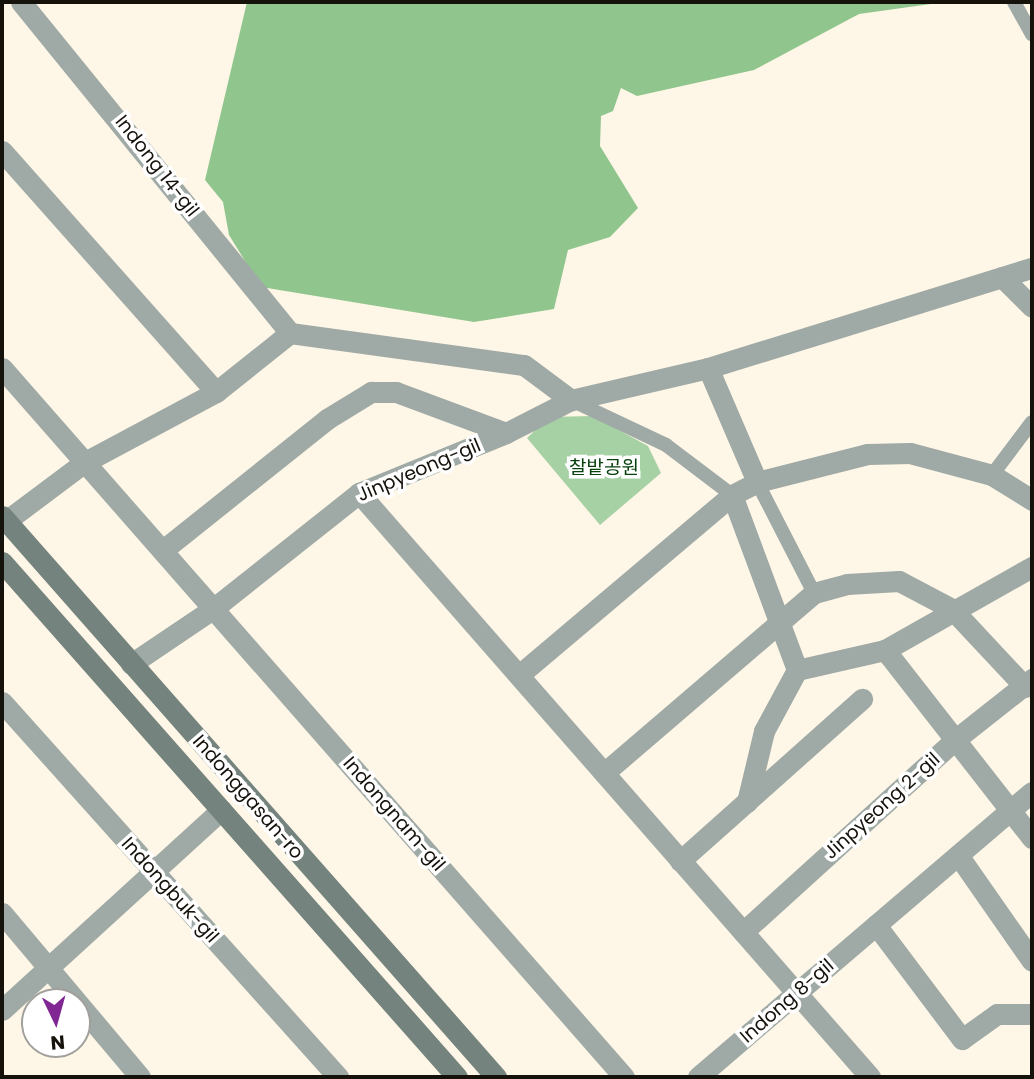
<!DOCTYPE html>
<html>
<head>
<meta charset="utf-8">
<style>
	body { margin:0 }
	#map { position:relative; width:1034px; height:1079px; overflow:hidden; background:#fef6e6; font-family:Poppins,"Noto Sans KR",sans-serif }
	div>[style] { position:absolute }
	.green>* { inset:0; background:#a6d1a4 }
	.forest>* { inset:0; background:#90c68e }
	.lane>* { height:14px; margin:-7px; padding:0 7px; transform-origin:7px; border-radius:7px; background:#9fa9a5 }
	.street>* { height:21px; margin:-10.5px; padding:0 10.5px; transform-origin:10.5px; border-radius:10.5px; background:#9fa9a5 }
	.secondary>* { height:21px; margin:-10.5px; padding:0 10.5px; transform-origin:10.5px; border-radius:10.5px; background:#75837e }
	span { translate:-50% -50%; white-space:nowrap; text-align:center; line-height:1.15; -webkit-text-stroke:7px #fff; paint-order:stroke }
	.street-label { font-size:19px; color:#15110b }
	.park-label { font-size:19px; color:#07410b }
	.frame { position:absolute; inset:0; border:4px solid #15110b; pointer-events:none }
	.north { position:absolute; left:21px; top:988px; width:70px; height:70px; box-sizing:border-box; background:#fff; border:2px solid #a1a09d; border-radius:50%; rotate:175deg; font-size:19px; font-weight:700; line-height:28px; text-align:center; color:#15110b }
	.north::after { content:''; display:block; margin:auto; width:24px; height:32px; background:#812794; clip-path:polygon(50% 0,100% 100%,50% 72%,0 100%) }
</style>
</head>
<body>
<div id="map">
	<div class="green">
		<i style="clip-path:polygon(593px 416px,648px 446px,661px 473px,600px 525px,527px 438px,549px 417px)"></i>
	</div>
	<div class="forest">
		<i style="clip-path:polygon(247px 2px,945px 2px,859px 14px,754px 70px,637px 96px,621px 88px,613px 111px,601px 116px,600px 146px,638px 208px,610px 237px,568px 250px,554px 309px,474px 322px,261px 287px,229px 235px,223px 202px,205px 180px)"></i>
	</div>
	<div class="lane">
		<i style="left:1014px;top:2px;width:37px;rotate:61deg"></i>
		<i style="left:571px;top:400px;width:105px;rotate:25.3deg"></i>
		<i style="left:666px;top:445px;width:83px;rotate:37.1deg"></i>
		<i style="left:992px;top:475px;width:66px;rotate:-53deg"></i>
		<i style="left:757px;top:482px;width:125px;rotate:62.8deg"></i>
	</div>
	<div class="street">
		<i style="left:21px;top:2px;width:427px;rotate:50.9deg"></i>
		<i style="left:2px;top:151px;width:322px;rotate:48.4deg"></i>
		<i style="left:1002px;top:277px;width:42px;rotate:45deg"></i>
		<i style="left:2px;top:368px;width:943px;rotate:48.74deg"></i>
		<i style="left:708px;top:368px;width:124px;rotate:66.7deg"></i>
		<i style="left:359px;top:493px;width:776px;rotate:48.81deg"></i>
		<i style="left:732px;top:495px;width:187px;rotate:69.6deg"></i>
		<i style="left:6px;top:521px;width:99px;rotate:-36.8deg"></i>
		<i style="left:85px;top:462px;width:149px;rotate:-28.1deg"></i>
		<i style="left:216px;top:392px;width:95px;rotate:-38.6deg"></i>
		<i style="left:290px;top:333px;width:236px;rotate:7.8deg"></i>
		<i style="left:524px;top:365px;width:59px;rotate:36.7deg"></i>
		<i style="left:163px;top:550px;width:210px;rotate:-38.6deg"></i>
		<i style="left:327px;top:419px;width:52px;rotate:-31.5deg"></i>
		<i style="left:371px;top:392px;width:25px"></i>
		<i style="left:396px;top:392px;width:117px;rotate:20.4deg"></i>
		<i style="left:885px;top:650px;width:239px;rotate:52deg"></i>
		<i style="left:131px;top:664px;width:100px;rotate:-34deg"></i>
		<i style="left:214px;top:608px;width:185px;rotate:-38.4deg"></i>
		<i style="left:359px;top:493px;width:159px;rotate:-22.2deg"></i>
		<i style="left:506px;top:433px;width:73px;rotate:-26.9deg"></i>
		<i style="left:571px;top:400px;width:141px;rotate:-13.1deg"></i>
		<i style="left:708px;top:368px;width:339px;rotate:-17.2deg"></i>
		<i style="left:519px;top:675px;width:279px;rotate:-40.2deg"></i>
		<i style="left:732px;top:495px;width:28px;rotate:-27deg"></i>
		<i style="left:757px;top:482px;width:114px;rotate:-14.2deg"></i>
		<i style="left:868px;top:454px;width:42px;rotate:-1.4deg"></i>
		<i style="left:910px;top:453px;width:85px;rotate:15deg"></i>
		<i style="left:992px;top:475px;width:47px;rotate:32deg"></i>
		<i style="left:2px;top:702px;width:504px;rotate:48.14deg"></i>
		<i style="left:604px;top:773px;width:277px;rotate:-40.6deg"></i>
		<i style="left:814px;top:593px;width:34px;rotate:-15deg"></i>
		<i style="left:847px;top:584px;width:52px;rotate:-3.3deg"></i>
		<i style="left:899px;top:581px;width:60px;rotate:27.8deg"></i>
		<i style="left:952px;top:609px;width:107px;rotate:46.9deg"></i>
		<i style="left:747px;top:802px;width:73px;rotate:-76.5deg"></i>
		<i style="left:764px;top:731px;width:69px;rotate:-61.6deg"></i>
		<i style="left:797px;top:670px;width:90px;rotate:-12.8deg"></i>
		<i style="left:885px;top:650px;width:169px;rotate:-29.5deg"></i>
		<i style="left:958px;top:855px;width:129px;rotate:55.1deg"></i>
		<i style="left:680px;top:861px;width:244px;rotate:-41.7deg"></i>
		<i style="left:2px;top:913px;width:214px;rotate:49.9deg"></i>
		<i style="left:876px;top:925px;width:143px;rotate:53deg"></i>
		<i style="left:962px;top:1039px;width:43px;rotate:-35.5deg"></i>
		<i style="left:997px;top:1014px;width:35px"></i>
		<i style="left:743px;top:932px;width:287px;rotate:-42.2deg"></i>
		<i style="left:956px;top:739px;width:97px;rotate:-38.3deg"></i>
		<i style="left:2px;top:1010px;width:297px;rotate:-42.4deg"></i>
		<i style="left:698px;top:1077px;width:439px;rotate:-40.5deg"></i>
	</div>
	<div class="secondary">
		<i style="left:2px;top:516px;width:748px;rotate:48.63deg"></i>
		<i style="left:2px;top:562px;width:687px;rotate:48.54deg"></i>
	</div>
	<div class="street-label">
		<span style="left:157px;top:166px;rotate:52deg">Indong 14-gil</span>
		<span style="left:419px;top:470px;rotate:-23deg">Jinpyeong-gil</span>
		<span style="left:248px;top:797px;rotate:49deg">Indonggasan-ro</span>
		<span style="left:882px;top:806px;rotate:-42deg">Jinpyeong 2-gil</span>
		<span style="left:394px;top:814px;rotate:49deg">Indongnam-gil</span>
		<span style="left:170px;top:890px;rotate:48deg">Indongbuk-gil</span>
		<span style="left:787px;top:1001px;rotate:-41deg">Indong 8-gil</span>
	</div>
	<div class="park-label">
		<span style="left:604px;top:468px">찰밭공원</span>
	</div>
	<div class="frame"></div>
	<div class="north">N</div>
</div>
</body>
</html>
